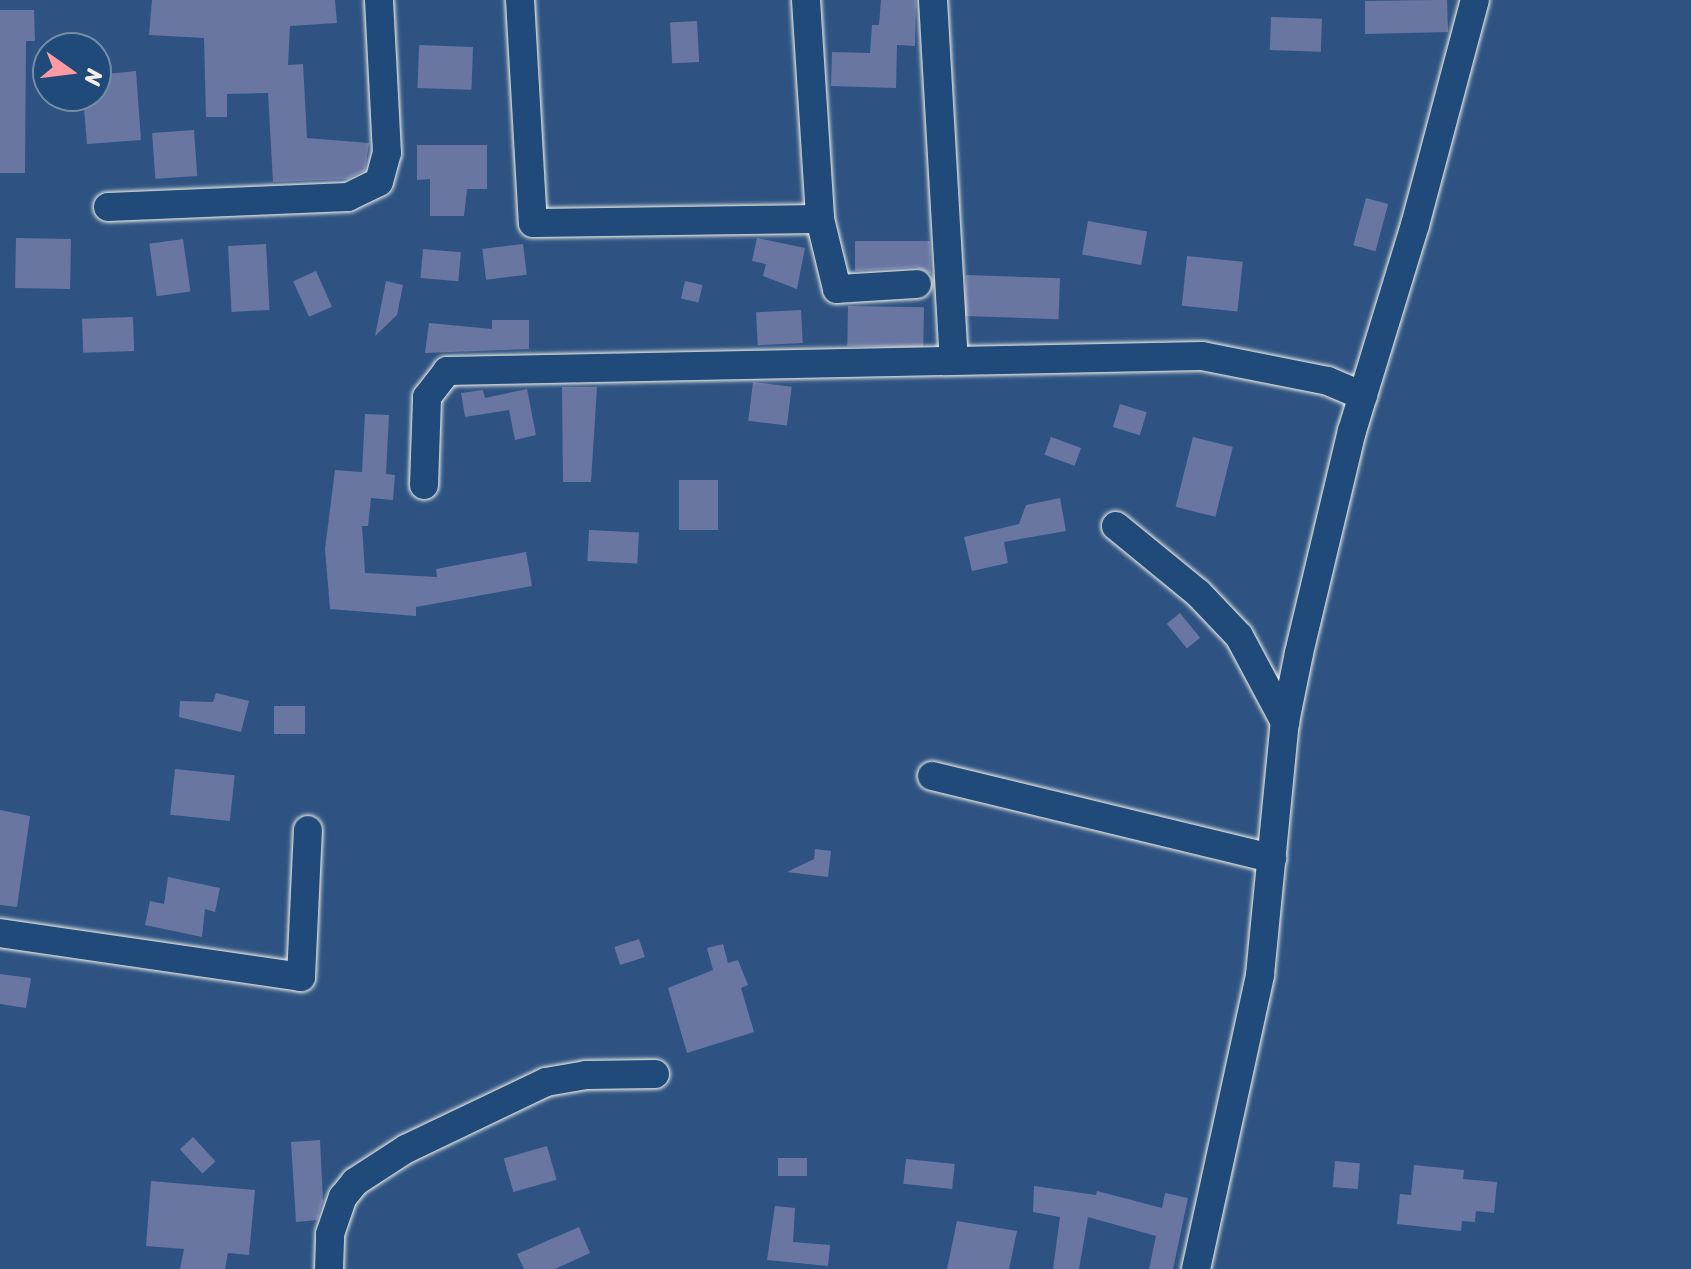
<!DOCTYPE html>
<html>
<head>
<meta charset="utf-8">
<style>
	body { margin:0 }
	#map { position:relative; width:1691px; height:1269px; overflow:hidden; background:#2e5382; font-family:Sriracha,sans-serif }
	div>[style] { position:absolute }
	.building>* { inset:0; background:#6976a2; transform-origin:0 0 }
	.roads { filter:drop-shadow(0 0 2px #f4f1e8) drop-shadow(0 0 2px #f4f1e8) }
	.minor>* { height:28px; margin:-14px; padding:0 14px; transform-origin:14px; border-radius:14px; background:#1f4a7a }
	span { translate:-50% -50%; white-space:nowrap; text-align:center; line-height:1.15; -webkit-text-stroke:6px #1f4a7a; paint-order:stroke }
	.north { position:absolute; left:32px; top:32px; width:80px; height:80px; box-sizing:border-box; background:#1f4a7a; border:2px solid #748da6; border-radius:50%; rotate:104deg; font-size:22px; font-weight:700; line-height:32px; text-align:center; color:#f4f1e8 }
	.north::after { content:''; display:block; margin:auto; width:28px; height:36px; background:#ff9aa2; clip-path:polygon(50% 0,100% 100%,50% 72%,0 100%) }
</style>
</head>
<body>
<div id="map">
	<div class="building">
		<i style="clip-path:polygon(152px 0,335px 0,337px 23px,290px 26px,288px 65px,303px 64px,307px 138px,369px 143px,365px 170px,347px 179px,273px 182px,268px 93px,227px 94px,227px 117px,206px 117px,204px 38px,149px 35px)"></i>
		<i style="clip-path:polygon(881px 0,916px 0,915px 46px,897px 45px,896px 88px,831px 86px,832px 52px,870px 53px,872px 25px,879px 25px)"></i>
		<i style="clip-path:polygon(1435px 0,1447px 0,1448px 32px,1365px 34px,1365px 1px)"></i>
		<i style="clip-path:polygon(0 10px,34px 10px,35px 41px,26px 41px,25px 173px,0 173px)"></i>
		<i style="left:1271px;top:17px;width:51px;height:33px;rotate:2deg"></i>
		<i style="left:697px;top:21px;width:41px;height:27px;rotate:87deg"></i>
		<i style="left:419px;top:45px;width:54px;height:43px;rotate:2deg"></i>
		<i style="clip-path:polygon(136px 71px,141px 140px,87px 144px,83px 96px,96px 96px,96px 75px)"></i>
		<i style="left:194px;top:130px;width:46px;height:42px;rotate:86deg"></i>
		<i style="clip-path:polygon(417px 145px,487px 145px,487px 189px,467px 189px,464px 216px,430px 216px,430px 179px,417px 180px)"></i>
		<i style="left:1366px;top:198px;width:23px;height:49px;rotate:15deg"></i>
		<i style="left:1088px;top:221px;width:60px;height:34px;rotate:10deg"></i>
		<i style="left:16px;top:238px;width:55px;height:50px;rotate:1deg"></i>
		<i style="clip-path:polygon(757px 238px,805px 248px,797px 289px,763px 276px,766px 264px,752px 261px)"></i>
		<i style="left:183px;top:239px;width:53px;height:34px;rotate:82deg"></i>
		<i style="clip-path:polygon(855px 241px,930px 241px,931px 274px,916px 267px,855px 271px)"></i>
		<i style="left:266px;top:244px;width:66px;height:38px;rotate:87deg"></i>
		<i style="left:523px;top:244px;width:31px;height:41px;rotate:83deg"></i>
		<i style="left:423px;top:249px;width:38px;height:29px;rotate:5deg"></i>
		<i style="left:1187px;top:256px;width:56px;height:50px;rotate:6deg"></i>
		<i style="left:316px;top:271px;width:39px;height:25px;rotate:66deg"></i>
		<i style="left:966px;top:275px;width:94px;height:41px;rotate:2deg"></i>
		<i style="clip-path:polygon(386px 281px,403px 285px,397px 315px,375px 336px)"></i>
		<i style="left:685px;top:281px;width:18px;height:18px;rotate:13deg"></i>
		<i style="left:848px;top:306px;width:76px;height:40px;rotate:1deg"></i>
		<i style="left:801px;top:310px;width:33px;height:45px;rotate:87deg"></i>
		<i style="left:133px;top:317px;width:34px;height:51px;rotate:88deg"></i>
		<i style="clip-path:polygon(492px 320px,529px 320px,529px 349px,425px 353px,429px 323px,492px 329px)"></i>
		<i style="left:753px;top:382px;width:39px;height:39px;rotate:7deg"></i>
		<i style="clip-path:polygon(562px 387px,597px 387px,591px 482px,563px 482px)"></i>
		<i style="clip-path:polygon(527px 389px,536px 435px,515px 440px,509px 410px,465px 417px,461px 393px,483px 390px,485px 398px)"></i>
		<i style="left:1120px;top:404px;width:28px;height:24px;rotate:17deg"></i>
		<i style="clip-path:polygon(365px 414px,389px 415px,386px 474px,395px 475px,393px 500px,371px 498px,368px 526px,362px 526px,365px 573px,437px 577px,436px 569px,526px 552px,532px 586px,416px 607px,416px 616px,330px 609px,325px 549px,335px 470px,362px 472px)"></i>
		<i style="left:1051px;top:437px;width:32px;height:19px;rotate:20deg"></i>
		<i style="left:1193px;top:437px;width:41px;height:72px;rotate:14deg"></i>
		<i style="left:679px;top:480px;width:39px;height:50px"></i>
		<i style="clip-path:polygon(1060px 498px,1066px 531px,1004px 542px,1008px 563px,972px 571px,964px 537px,1019px 524px,1026px 505px)"></i>
		<i style="left:589px;top:530px;width:50px;height:31px;rotate:3deg"></i>
		<i style="left:1180px;top:613px;width:32px;height:17px;rotate:51deg"></i>
		<i style="clip-path:polygon(216px 693px,249px 701px,241px 732px,179px 717px,180px 701px,213px 702px)"></i>
		<i style="left:274px;top:706px;width:31px;height:28px"></i>
		<i style="left:175px;top:769px;width:60px;height:46px;rotate:6deg"></i>
		<i style="clip-path:polygon(0 810px,30px 816px,17px 907px,0 905px)"></i>
		<i style="clip-path:polygon(815px 849px,831px 851px,828px 877px,787px 872px,814px 859px)"></i>
		<i style="clip-path:polygon(168px 877px,220px 888px,215px 912px,205px 909px,202px 937px,145px 925px,150px 901px,164px 904px)"></i>
		<i style="left:639px;top:939px;width:19px;height:26px;rotate:72deg"></i>
		<i style="clip-path:polygon(723px 944px,728px 963px,738px 960px,748px 985px,741px 988px,754px 1032px,687px 1053px,668px 988px,713px 970px,707px 948px)"></i>
		<i style="clip-path:polygon(0 974px,31px 978px,26px 1008px,0 1004px)"></i>
		<i style="left:193px;top:1137px;width:33px;height:18px;rotate:47deg"></i>
		<i style="clip-path:polygon(320px 1140px,323px 1201px,317px 1220px,296px 1222px,291px 1142px)"></i>
		<i style="left:547px;top:1146px;width:35px;height:45px;rotate:74deg"></i>
		<i style="left:778px;top:1158px;width:29px;height:18px"></i>
		<i style="left:906px;top:1159px;width:49px;height:25px;rotate:6deg"></i>
		<i style="left:1335px;top:1161px;width:25px;height:26px;rotate:5deg"></i>
		<i style="clip-path:polygon(1414px 1165px,1464px 1170px,1463px 1179px,1497px 1182px,1494px 1213px,1476px 1211px,1475px 1222px,1462px 1221px,1461px 1231px,1397px 1224px,1400px 1194px,1411px 1195px)"></i>
		<i style="clip-path:polygon(151px 1181px,255px 1190px,249px 1255px,228px 1253px,225px 1269px,180px 1269px,184px 1249px,146px 1246px)"></i>
		<i style="clip-path:polygon(1034px 1186px,1096px 1195px,1097px 1191px,1162px 1208px,1165px 1193px,1188px 1198px,1173px 1269px,1149px 1269px,1156px 1236px,1088px 1217px,1079px 1269px,1053px 1269px,1060px 1217px,1033px 1212px)"></i>
		<i style="clip-path:polygon(775px 1206px,795px 1208px,793px 1242px,830px 1245px,828px 1266px,767px 1260px)"></i>
		<i style="clip-path:polygon(957px 1221px,1017px 1231px,1009px 1269px,947px 1269px)"></i>
		<i style="clip-path:polygon(579px 1227px,590px 1253px,555px 1269px,524px 1269px,517px 1254px)"></i>
	</div>
	<div class="roads">
		<div class="minor">
			<i style="left:520px;top:0;width:223px;rotate:86.7deg"></i>
			<i style="left:533px;top:223px;width:287px;rotate:-0.8deg"></i>
			<i style="left:806px;top:0;width:219px;rotate:86.3deg"></i>
			<i style="left:820px;top:219px;width:72px;rotate:76.3deg"></i>
			<i style="left:837px;top:289px;width:80px;rotate:-3.6deg"></i>
			<i style="left:933px;top:0;width:361px;rotate:86.7deg"></i>
			<i style="left:108px;top:207px;width:240px;rotate:-2.4deg"></i>
			<i style="left:348px;top:197px;width:34px;rotate:-26deg"></i>
			<i style="left:379px;top:182px;width:30px;rotate:-75deg"></i>
			<i style="left:387px;top:153px;width:153px;rotate:-93deg"></i>
			<i style="left:424px;top:485px;width:88px;rotate:-88deg"></i>
			<i style="left:427px;top:397px;width:33px;rotate:-52deg"></i>
			<i style="left:447px;top:371px;width:755px;rotate:-1.14deg"></i>
			<i style="left:1202px;top:356px;width:128px;rotate:11.2deg"></i>
			<i style="left:1328px;top:381px;width:38px;rotate:23deg"></i>
			<i style="left:1116px;top:526px;width:106px;rotate:39.3deg"></i>
			<i style="left:1198px;top:593px;width:59px;rotate:46.4deg"></i>
			<i style="left:1239px;top:636px;width:98px;rotate:61.9deg"></i>
			<i style="left:932px;top:776px;width:350px;rotate:13.6deg"></i>
			<i style="left:0;top:933px;width:304px;rotate:8.3deg"></i>
			<i style="left:301px;top:977px;width:147px;rotate:-87.3deg"></i>
			<i style="left:329px;top:1269px;width:35px;rotate:-88deg"></i>
			<i style="left:330px;top:1234px;width:39px;rotate:-71deg"></i>
			<i style="left:343px;top:1197px;width:19px;rotate:-51deg"></i>
			<i style="left:355px;top:1182px;width:61px;rotate:-32.9deg"></i>
			<i style="left:406px;top:1149px;width:155px;rotate:-25.6deg"></i>
			<i style="left:546px;top:1082px;width:41px;rotate:-9.9deg"></i>
			<i style="left:586px;top:1075px;width:69px;rotate:-0.8deg"></i>
			<i style="left:1196px;top:1269px;width:301px;rotate:-77.7deg"></i>
			<i style="left:1260px;top:975px;width:254px;rotate:-84.4deg"></i>
			<i style="left:1285px;top:722px;width:70px;rotate:-78.5deg"></i>
			<i style="left:1299px;top:653px;width:228px;rotate:-76.6deg"></i>
			<i style="left:1352px;top:431px;width:215px;rotate:-73deg"></i>
			<i style="left:1415px;top:225px;width:233px;rotate:-75.1deg"></i>
		</div>
	</div>
	<div class="north">N</div>
</div>
</body>
</html>
